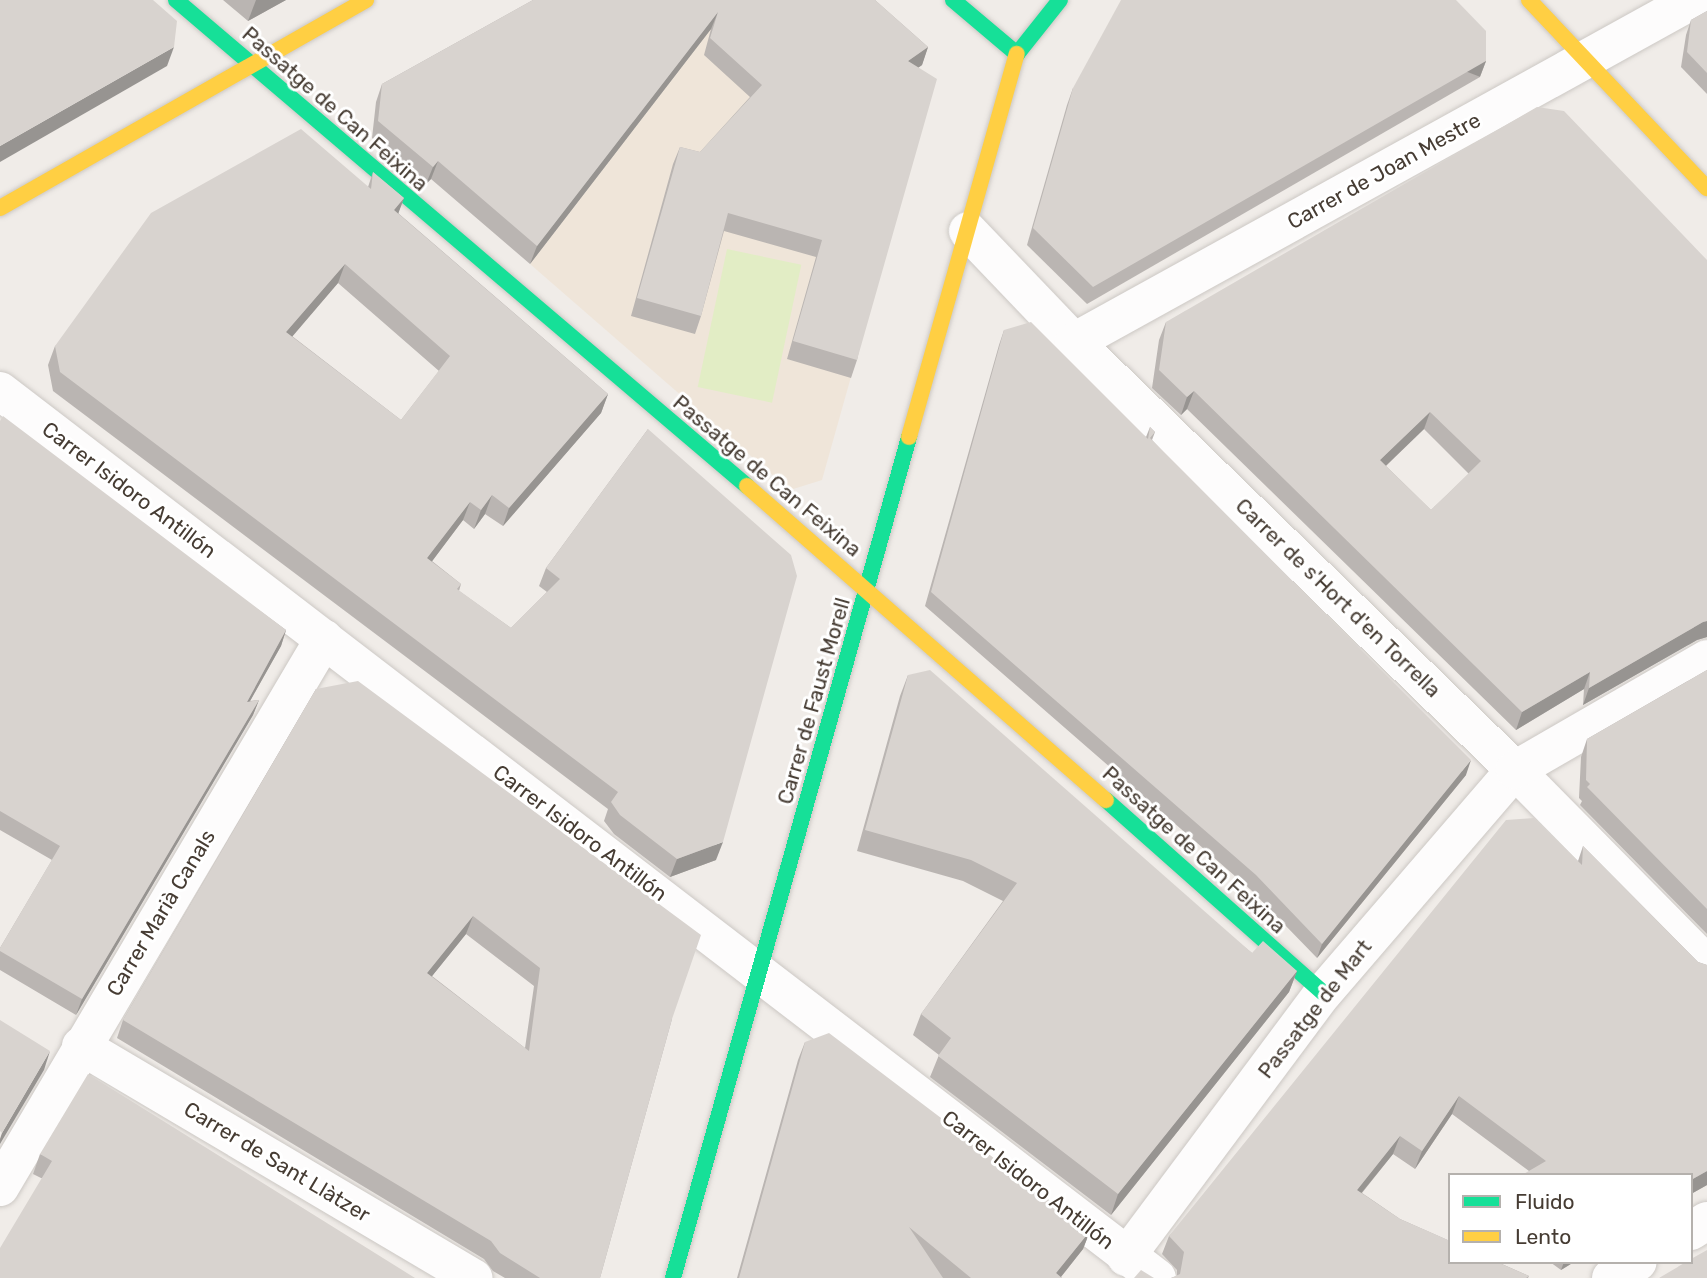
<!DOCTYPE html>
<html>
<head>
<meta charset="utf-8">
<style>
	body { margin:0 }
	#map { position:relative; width:1707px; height:1278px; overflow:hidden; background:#f0ece8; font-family:Rubik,sans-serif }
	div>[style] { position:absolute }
	.education>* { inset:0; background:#efe5d9 }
	.green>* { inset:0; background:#e2edc5; transform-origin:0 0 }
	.roads { filter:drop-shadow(0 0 2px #ccc8c4) drop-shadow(0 0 2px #ccc8c4) }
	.street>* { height:38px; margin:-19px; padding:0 19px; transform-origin:19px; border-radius:19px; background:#fdfcfc }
	.fast>* { height:16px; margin:-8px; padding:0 8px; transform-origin:8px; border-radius:8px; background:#16e098 }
	.slow>* { height:16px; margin:-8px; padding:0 8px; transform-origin:8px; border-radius:8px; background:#ffcf43 }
	.wall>* { inset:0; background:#bab5b2 }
	.shaded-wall>* { inset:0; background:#979491; transform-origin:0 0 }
	.building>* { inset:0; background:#d8d3cf }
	span { translate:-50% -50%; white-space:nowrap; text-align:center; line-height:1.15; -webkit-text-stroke:6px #fff; paint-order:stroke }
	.street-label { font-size:21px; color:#463c33 }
	.legend { position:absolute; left:1448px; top:1173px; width:245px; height:91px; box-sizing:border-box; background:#fff; border:2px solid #b5b1ad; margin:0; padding:9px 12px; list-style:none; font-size:21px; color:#463c33 }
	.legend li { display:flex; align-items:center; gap:14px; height:35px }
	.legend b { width:35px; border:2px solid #b5b1ad }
</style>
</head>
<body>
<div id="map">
	<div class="education">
		<i style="clip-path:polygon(733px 0,899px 206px,822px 480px,790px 490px,530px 264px)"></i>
	</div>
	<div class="green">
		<i style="left:727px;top:249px;width:76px;height:141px;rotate:12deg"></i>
	</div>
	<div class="roads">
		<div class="street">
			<i style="left:968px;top:231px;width:153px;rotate:46.3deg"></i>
			<i style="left:1074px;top:342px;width:615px;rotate:44.14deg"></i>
			<i style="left:1515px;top:770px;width:274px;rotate:45.4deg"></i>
			<i style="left:1074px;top:342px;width:707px;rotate:-28.92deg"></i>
			<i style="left:0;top:391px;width:1458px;rotate:37.48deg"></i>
			<i style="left:81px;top:1046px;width:456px;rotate:30.6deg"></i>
			<i style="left:0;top:1187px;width:637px;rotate:-59.41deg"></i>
			<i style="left:1691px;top:1231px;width:19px;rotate:-32deg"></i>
			<i style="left:1126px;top:1257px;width:329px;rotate:-53.3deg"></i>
			<i style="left:1323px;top:993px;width:294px;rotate:-49.3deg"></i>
			<i style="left:1515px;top:770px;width:222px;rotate:-30deg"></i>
			<i style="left:1611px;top:1278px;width:31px;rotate:-31deg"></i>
		</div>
		<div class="fast">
			<i style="left:176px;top:0;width:750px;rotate:40.4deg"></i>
			<i style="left:953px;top:0;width:84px;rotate:40.2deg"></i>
			<i style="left:1017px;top:54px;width:69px;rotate:-51.5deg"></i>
			<i style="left:1106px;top:800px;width:290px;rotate:41.6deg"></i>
			<i style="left:673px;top:1278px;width:873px;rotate:-74.32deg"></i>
		</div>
		<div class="slow">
			<i style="left:1529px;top:0;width:259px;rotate:46.6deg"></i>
			<i style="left:0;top:208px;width:421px;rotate:-29.6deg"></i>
			<i style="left:909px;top:437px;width:398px;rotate:-74.3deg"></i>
			<i style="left:747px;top:486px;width:477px;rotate:41.2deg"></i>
		</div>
	</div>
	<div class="wall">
		<i style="clip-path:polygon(223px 0,286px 0,248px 21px)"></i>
		<i style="clip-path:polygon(533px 0,875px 0,928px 47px,922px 65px,918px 68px,857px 360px,851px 378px,787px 359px,816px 257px,724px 231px,701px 316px,695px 334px,631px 316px,673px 164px,680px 147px,700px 152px,750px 97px,704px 55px,711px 29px,530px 264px,431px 179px,426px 184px,372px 138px,376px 102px,382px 84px)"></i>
		<i style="clip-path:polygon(1707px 11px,1707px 94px,1681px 67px,1686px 35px,1691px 20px)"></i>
		<i style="clip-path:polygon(1486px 61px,1480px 77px,1087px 304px,1027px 245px,1067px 105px,1073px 88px)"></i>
		<i style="clip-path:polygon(evenodd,373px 172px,404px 198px,398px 213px,608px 394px,601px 413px,503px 526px,485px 514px,474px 529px,463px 520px,432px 561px,461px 584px,459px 591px,511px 628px,547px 592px,539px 586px,546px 568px,648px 429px,716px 860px,670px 877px,614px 834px,604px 821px,608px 809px,53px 391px,48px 365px,55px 346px,368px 187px,373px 172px,338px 283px,439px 371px,401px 420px,292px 336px,338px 283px)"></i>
		<i style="clip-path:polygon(evenodd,1707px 260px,1707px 637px,1697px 640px,1583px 705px,1584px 689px,1516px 730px,1187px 409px,1181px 415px,1152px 388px,1159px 340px,1166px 322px,1707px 260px,1424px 429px,1469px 474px,1431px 510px,1386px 466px,1424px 429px)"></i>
		<i style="clip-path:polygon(1004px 330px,1146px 437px,1150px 427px,1155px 432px,1152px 440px,1466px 775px,1317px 958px,1251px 890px,925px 606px,999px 345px)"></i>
		<i style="clip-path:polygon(0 421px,286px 630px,281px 646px,250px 701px,259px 700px,253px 715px,76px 1015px,0 970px,0 948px,52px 860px,0 830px)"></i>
		<i style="clip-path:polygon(1707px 670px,1707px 934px,1580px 805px,1582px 801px,1579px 798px,1581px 757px,1587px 739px)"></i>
		<i style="clip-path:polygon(908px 675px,1252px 953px,1297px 971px,1289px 992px,1111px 1215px,930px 1077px,939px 1055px,913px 1035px,921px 1014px,1003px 901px,963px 881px,857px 851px,900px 696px)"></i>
		<i style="clip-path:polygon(evenodd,316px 689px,672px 1019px,600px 1278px,505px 1278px,493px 1271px,484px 1259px,117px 1038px,123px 1020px,316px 689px,466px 934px,534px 986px,525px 1048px,432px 976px,466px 934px)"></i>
		<i style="clip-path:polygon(1583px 846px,1698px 962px,1707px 965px,1707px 1185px,1691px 1194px,1529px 1171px,1452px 1114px,1415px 1169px,1393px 1154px,1362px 1193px,1400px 1219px,1529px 1276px,1528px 1278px,1171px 1278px,1177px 1276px,1177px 1270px,1162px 1254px,1169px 1236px,1578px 861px)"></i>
		<i style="clip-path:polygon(805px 1042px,1090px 1231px,1083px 1249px,1061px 1277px,1062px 1278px,737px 1278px,798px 1060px)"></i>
		<i style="clip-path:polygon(40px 1154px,415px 1278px,41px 1178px,33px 1174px)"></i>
		<i style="clip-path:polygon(1550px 1262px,1574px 1262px,1561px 1270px)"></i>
	</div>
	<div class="shaded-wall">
		<i style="clip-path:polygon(256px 0,286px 0,248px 21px)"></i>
		<i style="clip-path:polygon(718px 12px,711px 29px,530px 264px,537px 246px)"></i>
		<i style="clip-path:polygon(174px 47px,167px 66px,0 162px,0 146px)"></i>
		<i style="clip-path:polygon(928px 47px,922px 65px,902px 79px,908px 61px)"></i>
		<i style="left:1486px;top:61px;width:17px;height:453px;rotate:111deg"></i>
		<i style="clip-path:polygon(438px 161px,431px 179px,426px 184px,433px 167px)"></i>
		<i style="clip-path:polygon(404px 198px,397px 217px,394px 210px)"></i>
		<i style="clip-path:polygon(345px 264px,338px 283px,280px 351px,286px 332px)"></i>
		<i style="clip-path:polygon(1194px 391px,1187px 409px,1181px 415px,1187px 397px)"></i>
		<i style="clip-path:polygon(608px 394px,601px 413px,503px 526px,509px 508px)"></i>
		<i style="clip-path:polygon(1430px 412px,1424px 429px,1374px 477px,1380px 460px)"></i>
		<i style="clip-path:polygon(492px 495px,485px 514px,474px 529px,481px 510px)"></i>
		<i style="clip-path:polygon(470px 502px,463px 520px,421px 576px,427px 558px)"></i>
		<i style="clip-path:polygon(1707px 621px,1707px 637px,1697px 640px,1583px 705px,1589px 688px,1703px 622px)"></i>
		<i style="clip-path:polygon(286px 630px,281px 646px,241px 717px,247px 702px)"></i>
		<i style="clip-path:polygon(1590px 672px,1584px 689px,1516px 730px,1522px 712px)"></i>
		<i style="clip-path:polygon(259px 700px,253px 715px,76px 1015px,82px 999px)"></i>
		<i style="clip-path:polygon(1471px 760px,1466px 775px,1317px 958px,1322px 944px)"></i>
		<i style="clip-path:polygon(723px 842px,716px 860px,670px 877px,677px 859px)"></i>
		<i style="clip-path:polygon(473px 916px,466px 934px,420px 991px,427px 973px)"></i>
		<i style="clip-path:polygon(1297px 971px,1289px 992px,1111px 1215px,1118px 1194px)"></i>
		<i style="clip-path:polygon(50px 1051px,44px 1070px,0 1144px,0 1139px,2px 1133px)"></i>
		<i style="clip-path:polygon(1459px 1096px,1452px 1114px,1415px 1169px,1422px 1151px)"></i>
		<i style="clip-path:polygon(1400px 1136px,1393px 1154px,1350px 1207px,1357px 1190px)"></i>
		<i style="clip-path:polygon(1707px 1171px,1707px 1185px,1691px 1194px,1691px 1180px)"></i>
		<i style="clip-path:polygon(1090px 1231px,1083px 1249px,1060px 1278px,1056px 1273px)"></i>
		<i style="clip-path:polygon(1564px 1262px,1574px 1262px,1561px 1270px)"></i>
	</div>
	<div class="building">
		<i style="clip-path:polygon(0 0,153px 0,177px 21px,174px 47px,0 146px)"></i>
		<i style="clip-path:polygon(533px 0,875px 0,928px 47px,908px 61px,937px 79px,857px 360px,793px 341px,822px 240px,728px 213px,701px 316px,637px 298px,680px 147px,700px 152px,762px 85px,710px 38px,718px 12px,537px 246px,438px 161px,433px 167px,378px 121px,382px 84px)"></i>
		<i style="clip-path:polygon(1121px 0,1456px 0,1486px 31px,1486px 61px,1093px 287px,1033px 228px,1073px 88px)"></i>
		<i style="clip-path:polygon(1707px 11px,1707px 73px,1687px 52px,1691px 20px)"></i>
		<i style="clip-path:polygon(evenodd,1537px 107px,1564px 111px,1707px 260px,1707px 621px,1703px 622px,1589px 688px,1590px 672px,1522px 712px,1194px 391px,1187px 397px,1159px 370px,1166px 322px,1537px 107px,1430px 412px,1481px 461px,1431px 510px,1380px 460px,1430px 412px)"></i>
		<i style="clip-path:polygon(evenodd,301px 129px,371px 189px,373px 172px,404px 198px,394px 210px,608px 394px,509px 508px,492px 495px,481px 510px,470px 502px,427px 558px,461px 584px,457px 589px,511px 628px,560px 579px,546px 568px,648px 429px,791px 555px,797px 576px,723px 842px,677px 859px,620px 815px,611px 802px,618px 792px,60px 372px,55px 346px,151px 213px,301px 129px,345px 264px,450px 356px,401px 420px,286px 332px,345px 264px)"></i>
		<i style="clip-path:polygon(1031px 322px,1148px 439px,1150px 427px,1155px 432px,1150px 438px,1471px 760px,1322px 944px,1256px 875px,931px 592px,1004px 330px)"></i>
		<i style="clip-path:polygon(3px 416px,286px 630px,247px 702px,259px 700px,82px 999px,0 951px,0 948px,60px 846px,0 811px,0 421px)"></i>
		<i style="clip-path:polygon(930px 670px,1252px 953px,1263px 941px,1297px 971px,1118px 1194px,938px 1056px,951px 1038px,921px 1014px,1017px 883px,971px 860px,865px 830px,908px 675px)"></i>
		<i style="clip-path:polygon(1707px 670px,1707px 909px,1587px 787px,1590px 784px,1586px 780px,1587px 739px)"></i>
		<i style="clip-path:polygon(evenodd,358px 681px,701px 935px,672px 1019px,600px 1278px,540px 1278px,500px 1253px,491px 1241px,123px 1020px,316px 689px,358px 681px,473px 916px,540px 968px,529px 1051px,427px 973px,473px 916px)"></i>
		<i style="clip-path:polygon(1534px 818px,1582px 865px,1583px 846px,1698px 962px,1707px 965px,1707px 1171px,1691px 1180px,1691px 1175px,1522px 1175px,1546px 1161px,1459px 1096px,1422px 1151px,1400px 1136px,1357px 1190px,1400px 1219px,1450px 1241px,1450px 1262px,1497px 1262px,1529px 1276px,1526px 1278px,1171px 1278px,1180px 1274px,1184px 1252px,1169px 1236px,1506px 820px)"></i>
		<i style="clip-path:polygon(0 1020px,50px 1051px,2px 1133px,0 1131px)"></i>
		<i style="clip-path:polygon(829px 1033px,1090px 1231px,1056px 1273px,1062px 1278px,971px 1278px,909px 1227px,943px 1278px,739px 1278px,805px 1042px)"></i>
		<i style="clip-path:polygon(88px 1074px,415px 1278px,0 1278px,0 1248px,52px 1161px,40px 1154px)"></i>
		<i style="clip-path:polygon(1707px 1250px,1707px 1278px,1659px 1278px,1686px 1262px,1691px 1262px,1691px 1259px)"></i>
		<i style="clip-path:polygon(1141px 1270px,1154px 1278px,1134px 1278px)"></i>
	</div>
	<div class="street-label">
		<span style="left:335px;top:109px;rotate:41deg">Passatge de Can Feixina</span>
		<span style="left:1384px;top:171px;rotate:-29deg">Carrer de Joan Mestre</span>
		<span style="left:767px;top:476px;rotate:40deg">Passatge de Can Feixina</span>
		<span style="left:129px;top:490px;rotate:37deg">Carrer Isidoro Antillón</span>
		<span style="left:1338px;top:598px;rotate:44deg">Carrer de s'Hort d'en Torrella</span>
		<span style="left:814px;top:701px;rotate:-74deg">Carrer de Faust Morell</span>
		<span style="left:580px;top:833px;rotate:37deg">Carrer Isidoro Antillón</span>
		<span style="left:1194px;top:850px;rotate:42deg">Passatge de Can Feixina</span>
		<span style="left:161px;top:913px;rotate:-59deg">Carrer Marià Canals</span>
		<span style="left:1315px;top:1009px;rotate:-52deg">Passatge de Mart</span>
		<span style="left:277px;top:1162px;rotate:31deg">Carrer de Sant Llàtzer</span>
		<span style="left:1028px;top:1180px;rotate:38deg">Carrer Isidoro Antillón</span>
	</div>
	<ul class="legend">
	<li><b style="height:9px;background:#16e098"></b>Fluido</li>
	<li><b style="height:9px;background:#ffcf43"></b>Lento</li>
	</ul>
</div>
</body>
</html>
